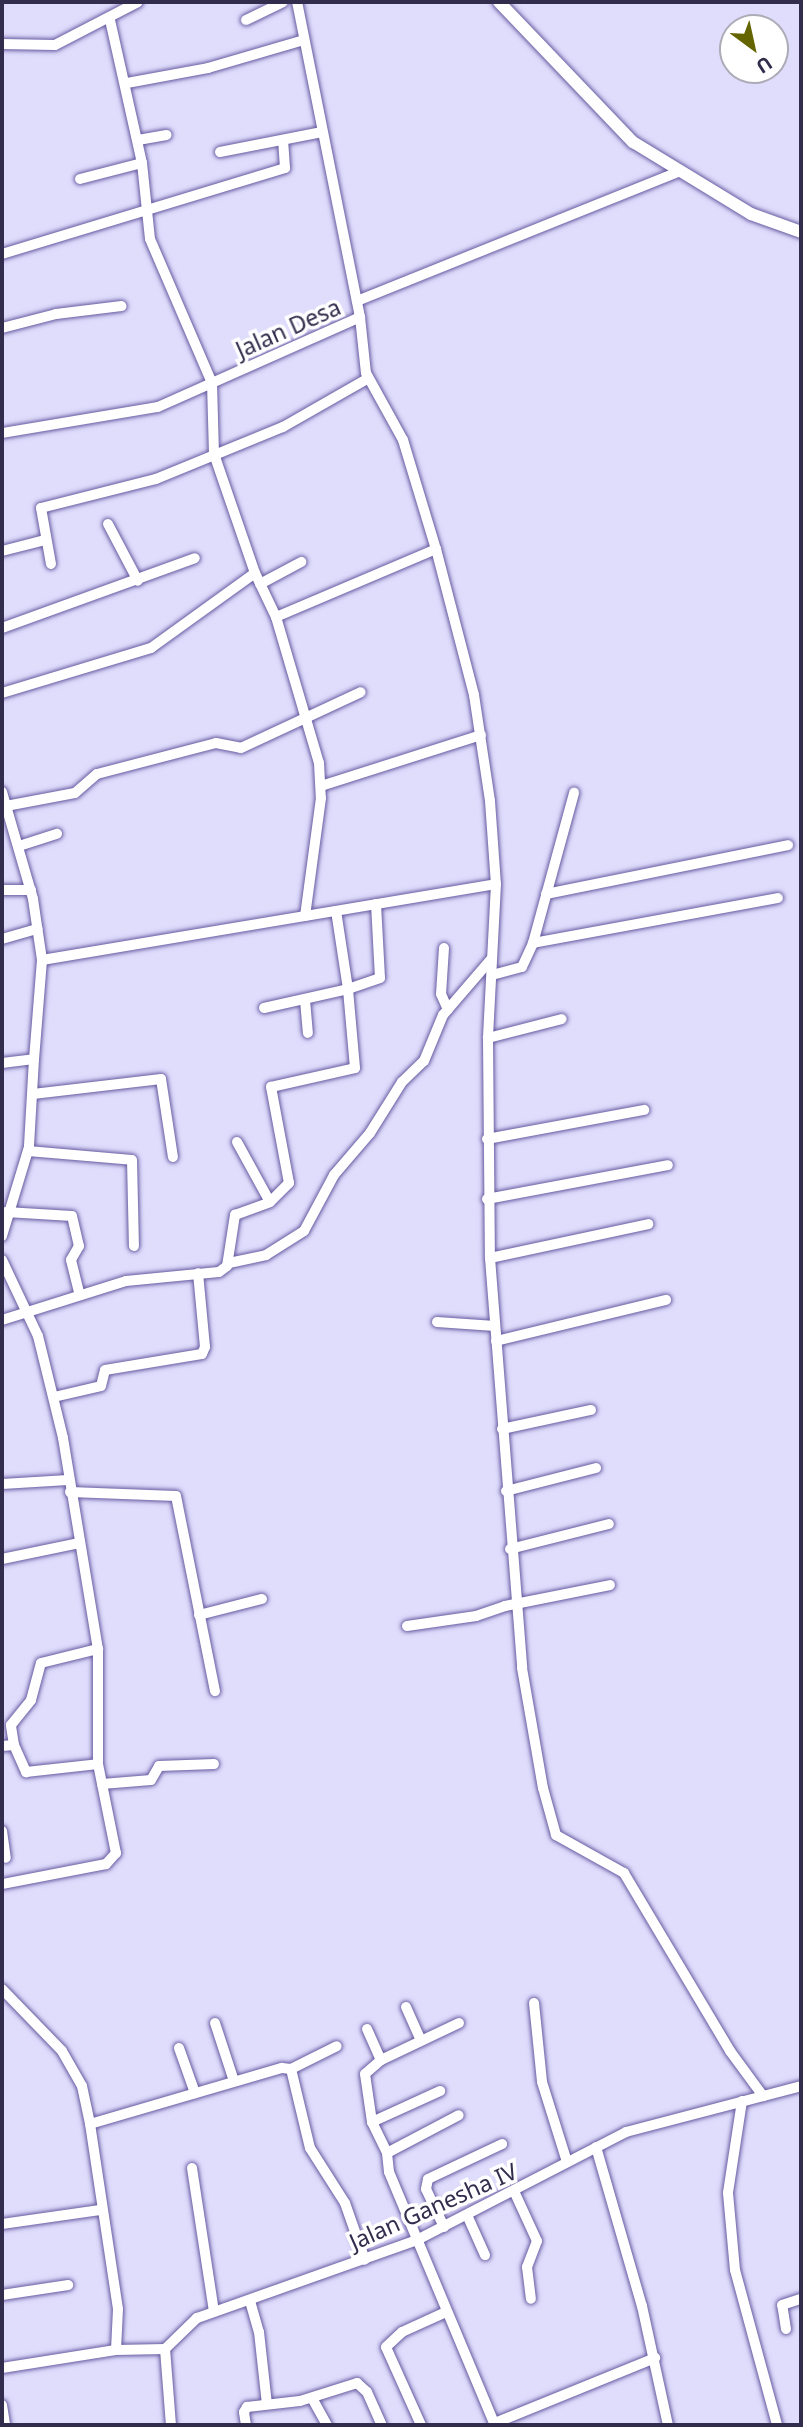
<!DOCTYPE html>
<html>
<head>
<meta charset="utf-8">
<style>
	body { margin:0 }
	#map { position:relative; width:803px; height:2427px; overflow:hidden; background:#dfdcfc; font-family:"Noto Sans",sans-serif }
	div>[style] { position:absolute }
	.roads { filter:drop-shadow(0 0 2px #675ba1) drop-shadow(0 0 2px #675ba1) }
	.minor>* { height:10px; margin:-5px; padding:0 5px; transform-origin:5px; border-radius:5px; background:#fff }
	.major>* { height:12px; margin:-6px; padding:0 6px; transform-origin:6px; border-radius:6px; background:#fff }
	span { translate:-50% -50%; white-space:nowrap; text-align:center; line-height:1.15; -webkit-text-stroke:7px #fff; paint-order:stroke }
	.street-label { font-size:23px; color:#322d4c }
	.frame { position:absolute; inset:0; border:4px solid #322d4c; pointer-events:none }
	.north { position:absolute; left:719px; top:14px; width:70px; height:70px; box-sizing:border-box; background:#fff; border:2px solid #adabb7; border-radius:50%; rotate:147deg; font-size:19px; font-weight:700; line-height:28px; text-align:center; color:#322d4c }
	.north::after { content:''; display:block; margin:auto; width:24px; height:32px; background:#656500; clip-path:polygon(50% 0,100% 100%,50% 72%,0 100%) }
</style>
</head>
<body>
<div id="map">
	<div class="roads">
		<div class="minor">
			<i style="left:110px;top:20px;width:147px;rotate:77.4deg"></i>
			<i style="left:142px;top:163px;width:76px;rotate:84deg"></i>
			<i style="left:150px;top:239px;width:157px;rotate:66.7deg"></i>
			<i style="left:212px;top:383px;width:71px;rotate:88.4deg"></i>
			<i style="left:214px;top:454px;width:126px;rotate:71deg"></i>
			<i style="left:255px;top:573px;width:49px;rotate:64.5deg"></i>
			<i style="left:276px;top:617px;width:152px;rotate:73.6deg"></i>
			<i style="left:319px;top:763px;width:35px;rotate:87deg"></i>
			<i style="left:321px;top:798px;width:119px;rotate:97.7deg"></i>
			<i style="left:246px;top:20px;width:41px;rotate:-25.9deg"></i>
			<i style="left:2px;top:44px;width:53px;rotate:1.1deg"></i>
			<i style="left:55px;top:45px;width:93px;rotate:-27.4deg"></i>
			<i style="left:127px;top:83px;width:82px;rotate:-10.5deg"></i>
			<i style="left:208px;top:68px;width:100px;rotate:-16.3deg"></i>
			<i style="left:138px;top:140px;width:29px;rotate:-10deg"></i>
			<i style="left:220px;top:152px;width:104px;rotate:-11.1deg"></i>
			<i style="left:80px;top:179px;width:64px;rotate:-14.5deg"></i>
			<i style="left:2px;top:254px;width:296px;rotate:-16.9deg"></i>
			<i style="left:285px;top:168px;width:28px;rotate:-94deg"></i>
			<i style="left:357px;top:301px;width:346px;rotate:-21.9deg"></i>
			<i style="left:360px;top:317px;width:56px;rotate:83.9deg"></i>
			<i style="left:366px;top:373px;width:77px;rotate:61.1deg"></i>
			<i style="left:403px;top:440px;width:114px;rotate:73.2deg"></i>
			<i style="left:436px;top:549px;width:151px;rotate:75.4deg"></i>
			<i style="left:474px;top:695px;width:107px;rotate:81.4deg"></i>
			<i style="left:490px;top:801px;width:83px;rotate:85.9deg"></i>
			<i style="left:496px;top:884px;width:154px;rotate:93deg"></i>
			<i style="left:488px;top:1038px;width:220px;rotate:89.5deg"></i>
			<i style="left:490px;top:1258px;width:411px;rotate:85.5deg"></i>
			<i style="left:522px;top:1668px;width:122px;rotate:80.1deg"></i>
			<i style="left:543px;top:1788px;width:49px;rotate:74.5deg"></i>
			<i style="left:556px;top:1835px;width:78px;rotate:29.2deg"></i>
			<i style="left:624px;top:1873px;width:207px;rotate:59.2deg"></i>
			<i style="left:730px;top:2051px;width:56px;rotate:53.7deg"></i>
			<i style="left:2px;top:328px;width:56px;rotate:-14.5deg"></i>
			<i style="left:56px;top:314px;width:66px;rotate:-6.9deg"></i>
			<i style="left:2px;top:433px;width:158px;rotate:-9.5deg"></i>
			<i style="left:158px;top:407px;width:221px;rotate:-24deg"></i>
			<i style="left:360px;top:317px;width:321px;rotate:-101.3deg"></i>
			<i style="left:108px;top:524px;width:64px;rotate:62.2deg"></i>
			<i style="left:2px;top:551px;width:44px;rotate:-14.3deg"></i>
			<i style="left:51px;top:564px;width:57px;rotate:-100.1deg"></i>
			<i style="left:41px;top:508px;width:119px;rotate:-14.2deg"></i>
			<i style="left:156px;top:479px;width:137px;rotate:-22.3deg"></i>
			<i style="left:283px;top:427px;width:97px;rotate:-29.7deg"></i>
			<i style="left:260px;top:584px;width:47px;rotate:-28.2deg"></i>
			<i style="left:276px;top:617px;width:174px;rotate:-23deg"></i>
			<i style="left:2px;top:628px;width:205px;rotate:-19.9deg"></i>
			<i style="left:2px;top:693px;width:156px;rotate:-16.8deg"></i>
			<i style="left:151px;top:648px;width:128px;rotate:-35.8deg"></i>
			<i style="left:321px;top:786px;width:168px;rotate:-17.7deg"></i>
			<i style="left:2px;top:792px;width:111px;rotate:73.8deg"></i>
			<i style="left:33px;top:899px;width:62px;rotate:81.6deg"></i>
			<i style="left:42px;top:960px;width:99px;rotate:94.6deg"></i>
			<i style="left:6px;top:806px;width:70px;rotate:-10.7deg"></i>
			<i style="left:75px;top:793px;width:29px;rotate:-41deg"></i>
			<i style="left:97px;top:774px;width:123px;rotate:-14.6deg"></i>
			<i style="left:216px;top:743px;width:25px;rotate:11deg"></i>
			<i style="left:241px;top:748px;width:132px;rotate:-25deg"></i>
			<i style="left:19px;top:846px;width:40px;rotate:-18deg"></i>
			<i style="left:2px;top:890px;width:29px"></i>
			<i style="left:546px;top:894px;width:247px;rotate:-11.4deg"></i>
			<i style="left:2px;top:939px;width:37px;rotate:-16deg"></i>
			<i style="left:533px;top:943px;width:156px;rotate:-74.7deg"></i>
			<i style="left:444px;top:948px;width:46px;rotate:93.7deg"></i>
			<i style="left:441px;top:994px;width:17px;rotate:66deg"></i>
			<i style="left:42px;top:960px;width:460px;rotate:-9.5deg"></i>
			<i style="left:492px;top:975px;width:31px;rotate:-15deg"></i>
			<i style="left:522px;top:967px;width:26px;rotate:-65deg"></i>
			<i style="left:533px;top:943px;width:249px;rotate:-10.4deg"></i>
			<i style="left:305px;top:1000px;width:33px;rotate:85deg"></i>
			<i style="left:264px;top:1008px;width:86px;rotate:-12.7deg"></i>
			<i style="left:348px;top:989px;width:79px;rotate:-98.7deg"></i>
			<i style="left:488px;top:1038px;width:76px;rotate:-14.4deg"></i>
			<i style="left:2px;top:1063px;width:32px;rotate:-7deg"></i>
			<i style="left:34px;top:1059px;width:88px;rotate:93.3deg"></i>
			<i style="left:29px;top:1147px;width:93px;rotate:106.9deg"></i>
			<i style="left:33px;top:1094px;width:129px;rotate:-6.7deg"></i>
			<i style="left:161px;top:1079px;width:79px;rotate:81.3deg"></i>
			<i style="left:487px;top:1139px;width:160px;rotate:-10.5deg"></i>
			<i style="left:237px;top:1142px;width:68px;rotate:61.2deg"></i>
			<i style="left:28px;top:1151px;width:104px;rotate:4.9deg"></i>
			<i style="left:132px;top:1160px;width:86px;rotate:88.7deg"></i>
			<i style="left:487px;top:1199px;width:184px;rotate:-10.6deg"></i>
			<i style="left:6px;top:1212px;width:66px;rotate:3.5deg"></i>
			<i style="left:72px;top:1216px;width:31px;rotate:77deg"></i>
			<i style="left:79px;top:1246px;width:16px;rotate:120deg"></i>
			<i style="left:71px;top:1260px;width:36px;rotate:76deg"></i>
			<i style="left:490px;top:1258px;width:162px;rotate:-12.1deg"></i>
			<i style="left:2px;top:1260px;width:84px;rotate:64.7deg"></i>
			<i style="left:38px;top:1336px;width:105px;rotate:76.2deg"></i>
			<i style="left:63px;top:1438px;width:214px;rotate:80.6deg"></i>
			<i style="left:98px;top:1649px;width:115px;rotate:90deg"></i>
			<i style="left:98px;top:1764px;width:91px;rotate:78.6deg"></i>
			<i style="left:116px;top:1853px;width:15px;rotate:132deg"></i>
			<i style="left:106px;top:1864px;width:106px;rotate:169.1deg"></i>
			<i style="left:229px;top:1263px;width:38px;rotate:-12deg"></i>
			<i style="left:266px;top:1255px;width:45px;rotate:-32.3deg"></i>
			<i style="left:304px;top:1231px;width:64px;rotate:-61.8deg"></i>
			<i style="left:334px;top:1175px;width:55px;rotate:-49.4deg"></i>
			<i style="left:370px;top:1133px;width:60px;rotate:-57.9deg"></i>
			<i style="left:402px;top:1082px;width:30px;rotate:-44deg"></i>
			<i style="left:424px;top:1061px;width:50px;rotate:-67.6deg"></i>
			<i style="left:443px;top:1015px;width:75px;rotate:-49.3deg"></i>
			<i style="left:2px;top:1320px;width:130px;rotate:-17.5deg"></i>
			<i style="left:126px;top:1281px;width:93px;rotate:-5.5deg"></i>
			<i style="left:219px;top:1272px;width:10px;rotate:-37deg"></i>
			<i style="left:227px;top:1266px;width:52px;rotate:-81.1deg"></i>
			<i style="left:235px;top:1215px;width:37px;rotate:-20deg"></i>
			<i style="left:270px;top:1202px;width:27px;rotate:-45deg"></i>
			<i style="left:289px;top:1183px;width:98px;rotate:-100.6deg"></i>
			<i style="left:271px;top:1087px;width:86px;rotate:-12.7deg"></i>
			<i style="left:355px;top:1068px;width:79px;rotate:-95.1deg"></i>
			<i style="left:348px;top:989px;width:34px;rotate:-19deg"></i>
			<i style="left:380px;top:978px;width:74px;rotate:-93.1deg"></i>
			<i style="left:437px;top:1322px;width:58px;rotate:3.9deg"></i>
			<i style="left:496px;top:1341px;width:175px;rotate:-13.6deg"></i>
			<i style="left:54px;top:1397px;width:48px;rotate:-13.2deg"></i>
			<i style="left:101px;top:1386px;width:16px;rotate:-76deg"></i>
			<i style="left:105px;top:1370px;width:98px;rotate:-9.4deg"></i>
			<i style="left:202px;top:1354px;width:8px;rotate:-67deg"></i>
			<i style="left:205px;top:1347px;width:74px;rotate:-95.4deg"></i>
			<i style="left:502px;top:1429px;width:91px;rotate:-12.1deg"></i>
			<i style="left:2px;top:1484px;width:66px;rotate:-3.5deg"></i>
			<i style="left:506px;top:1491px;width:93px;rotate:-14.3deg"></i>
			<i style="left:70px;top:1492px;width:106px;rotate:2.2deg"></i>
			<i style="left:176px;top:1496px;width:199px;rotate:78.7deg"></i>
			<i style="left:510px;top:1549px;width:102px;rotate:-14.2deg"></i>
			<i style="left:2px;top:1559px;width:79px;rotate:-11.7deg"></i>
			<i style="left:199px;top:1615px;width:65px;rotate:-14.3deg"></i>
			<i style="left:407px;top:1626px;width:70px;rotate:-8.2deg"></i>
			<i style="left:476px;top:1616px;width:31px;rotate:-19deg"></i>
			<i style="left:505px;top:1606px;width:107px;rotate:-11.3deg"></i>
			<i style="left:14px;top:1745px;width:20px;rotate:-99deg"></i>
			<i style="left:11px;top:1725px;width:32px;rotate:-51deg"></i>
			<i style="left:31px;top:1700px;width:38px;rotate:-75deg"></i>
			<i style="left:41px;top:1663px;width:59px;rotate:-13.8deg"></i>
			<i style="left:2px;top:1746px;width:12px;rotate:-5deg"></i>
			<i style="left:14px;top:1745px;width:30px;rotate:66deg"></i>
			<i style="left:26px;top:1772px;width:72px;rotate:-6.3deg"></i>
			<i style="left:102px;top:1784px;width:49px;rotate:-4.7deg"></i>
			<i style="left:151px;top:1780px;width:16px;rotate:-60deg"></i>
			<i style="left:159px;top:1766px;width:55px;rotate:-2.1deg"></i>
			<i style="left:2px;top:1831px;width:27px;rotate:82deg"></i>
			<i style="left:2px;top:1989px;width:86px;rotate:45.9deg"></i>
			<i style="left:62px;top:2051px;width:40px;rotate:60.3deg"></i>
			<i style="left:82px;top:2086px;width:39px;rotate:78deg"></i>
			<i style="left:534px;top:2003px;width:79px;rotate:84.2deg"></i>
			<i style="left:542px;top:2082px;width:84px;rotate:72.6deg"></i>
			<i style="left:406px;top:2007px;width:37px;rotate:66deg"></i>
			<i style="left:215px;top:2023px;width:61px;rotate:71.9deg"></i>
			<i style="left:459px;top:2023px;width:86px;rotate:154.6deg"></i>
			<i style="left:381px;top:2060px;width:21px;rotate:139deg"></i>
			<i style="left:365px;top:2074px;width:49px;rotate:81.7deg"></i>
			<i style="left:372px;top:2122px;width:34px;rotate:64deg"></i>
			<i style="left:387px;top:2153px;width:19px;rotate:84deg"></i>
			<i style="left:389px;top:2172px;width:274px;rotate:67.3deg"></i>
			<i style="left:367px;top:2029px;width:34px;rotate:66deg"></i>
			<i style="left:179px;top:2048px;width:48px;rotate:70.4deg"></i>
			<i style="left:291px;top:2069px;width:51px;rotate:-26.6deg"></i>
			<i style="left:742px;top:2101px;width:93px;rotate:98.7deg"></i>
			<i style="left:728px;top:2193px;width:77px;rotate:84.8deg"></i>
			<i style="left:735px;top:2270px;width:161px;rotate:74.8deg"></i>
			<i style="left:372px;top:2122px;width:75px;rotate:-24.5deg"></i>
			<i style="left:596px;top:2147px;width:166px;rotate:73.9deg"></i>
			<i style="left:642px;top:2306px;width:122px;rotate:77.7deg"></i>
			<i style="left:387px;top:2153px;width:81px;rotate:-27.8deg"></i>
			<i style="left:192px;top:2168px;width:145px;rotate:81.3deg"></i>
			<i style="left:514px;top:2191px;width:55px;rotate:65.3deg"></i>
			<i style="left:537px;top:2241px;width:28px;rotate:111deg"></i>
			<i style="left:527px;top:2267px;width:32px;rotate:83deg"></i>
			<i style="left:467px;top:2215px;width:44px;rotate:65.8deg"></i>
			<i style="left:2px;top:2224px;width:99px;rotate:-8.1deg"></i>
			<i style="left:444px;top:2227px;width:42px;rotate:-115.3deg"></i>
			<i style="left:426px;top:2189px;width:10px;rotate:-79deg"></i>
			<i style="left:428px;top:2179px;width:82px;rotate:-25.3deg"></i>
			<i style="left:2px;top:2295px;width:67px;rotate:-8.6deg"></i>
			<i style="left:250px;top:2301px;width:32px;rotate:74deg"></i>
			<i style="left:259px;top:2332px;width:72px;rotate:83.7deg"></i>
			<i style="left:786px;top:2329px;width:24px;rotate:-99deg"></i>
			<i style="left:782px;top:2305px;width:20px;rotate:-18deg"></i>
			<i style="left:165px;top:2349px;width:45px;rotate:-44.1deg"></i>
			<i style="left:197px;top:2318px;width:233px;rotate:-19.5deg"></i>
			<i style="left:417px;top:2240px;width:235px;rotate:-27.3deg"></i>
			<i style="left:626px;top:2132px;width:181px;rotate:-14.7deg"></i>
			<i style="left:165px;top:2349px;width:76px;rotate:85.5deg"></i>
			<i style="left:116px;top:2350px;width:41px;rotate:-87.2deg"></i>
			<i style="left:118px;top:2309px;width:187px;rotate:-98.6deg"></i>
			<i style="left:90px;top:2124px;width:200px;rotate:-16.3deg"></i>
			<i style="left:282px;top:2068px;width:9px;rotate:6deg"></i>
			<i style="left:291px;top:2069px;width:81px;rotate:76.5deg"></i>
			<i style="left:310px;top:2148px;width:65px;rotate:57.5deg"></i>
			<i style="left:345px;top:2203px;width:60px;rotate:70.7deg"></i>
			<i style="left:2px;top:2368px;width:115px;rotate:-9deg"></i>
			<i style="left:116px;top:2350px;width:49px;rotate:-1.2deg"></i>
			<i style="left:312px;top:2398px;width:31px;rotate:61deg"></i>
			<i style="left:2px;top:2405px;width:20px;rotate:81deg"></i>
			<i style="left:495px;top:2423px;width:173px;rotate:-22.1deg"></i>
			<i style="left:246px;top:2425px;width:13px;rotate:-99deg"></i>
			<i style="left:244px;top:2412px;width:6px;rotate:-59deg"></i>
			<i style="left:247px;top:2407px;width:53px;rotate:-6.5deg"></i>
			<i style="left:300px;top:2401px;width:60px;rotate:-17.5deg"></i>
			<i style="left:357px;top:2383px;width:13px;rotate:42deg"></i>
			<i style="left:367px;top:2392px;width:36px;rotate:66deg"></i>
			<i style="left:421px;top:2425px;width:85px;rotate:-114.2deg"></i>
			<i style="left:386px;top:2347px;width:22px;rotate:-43deg"></i>
			<i style="left:402px;top:2332px;width:48px;rotate:-24.4deg"></i>
		</div>
		<div class="major">
			<i style="left:499px;top:2px;width:194px;rotate:46.3deg"></i>
			<i style="left:633px;top:142px;width:138px;rotate:31.4deg"></i>
			<i style="left:751px;top:214px;width:53px;rotate:19.8deg"></i>
		</div>
	</div>
	<div class="street-label">
		<span style="left:288px;top:328px;rotate:-24deg">Jalan Desa</span>
		<span style="left:433px;top:2206px;rotate:-24deg">Jalan Ganesha IV</span>
	</div>
	<div class="frame"></div>
	<div class="north">U</div>
</div>
</body>
</html>
